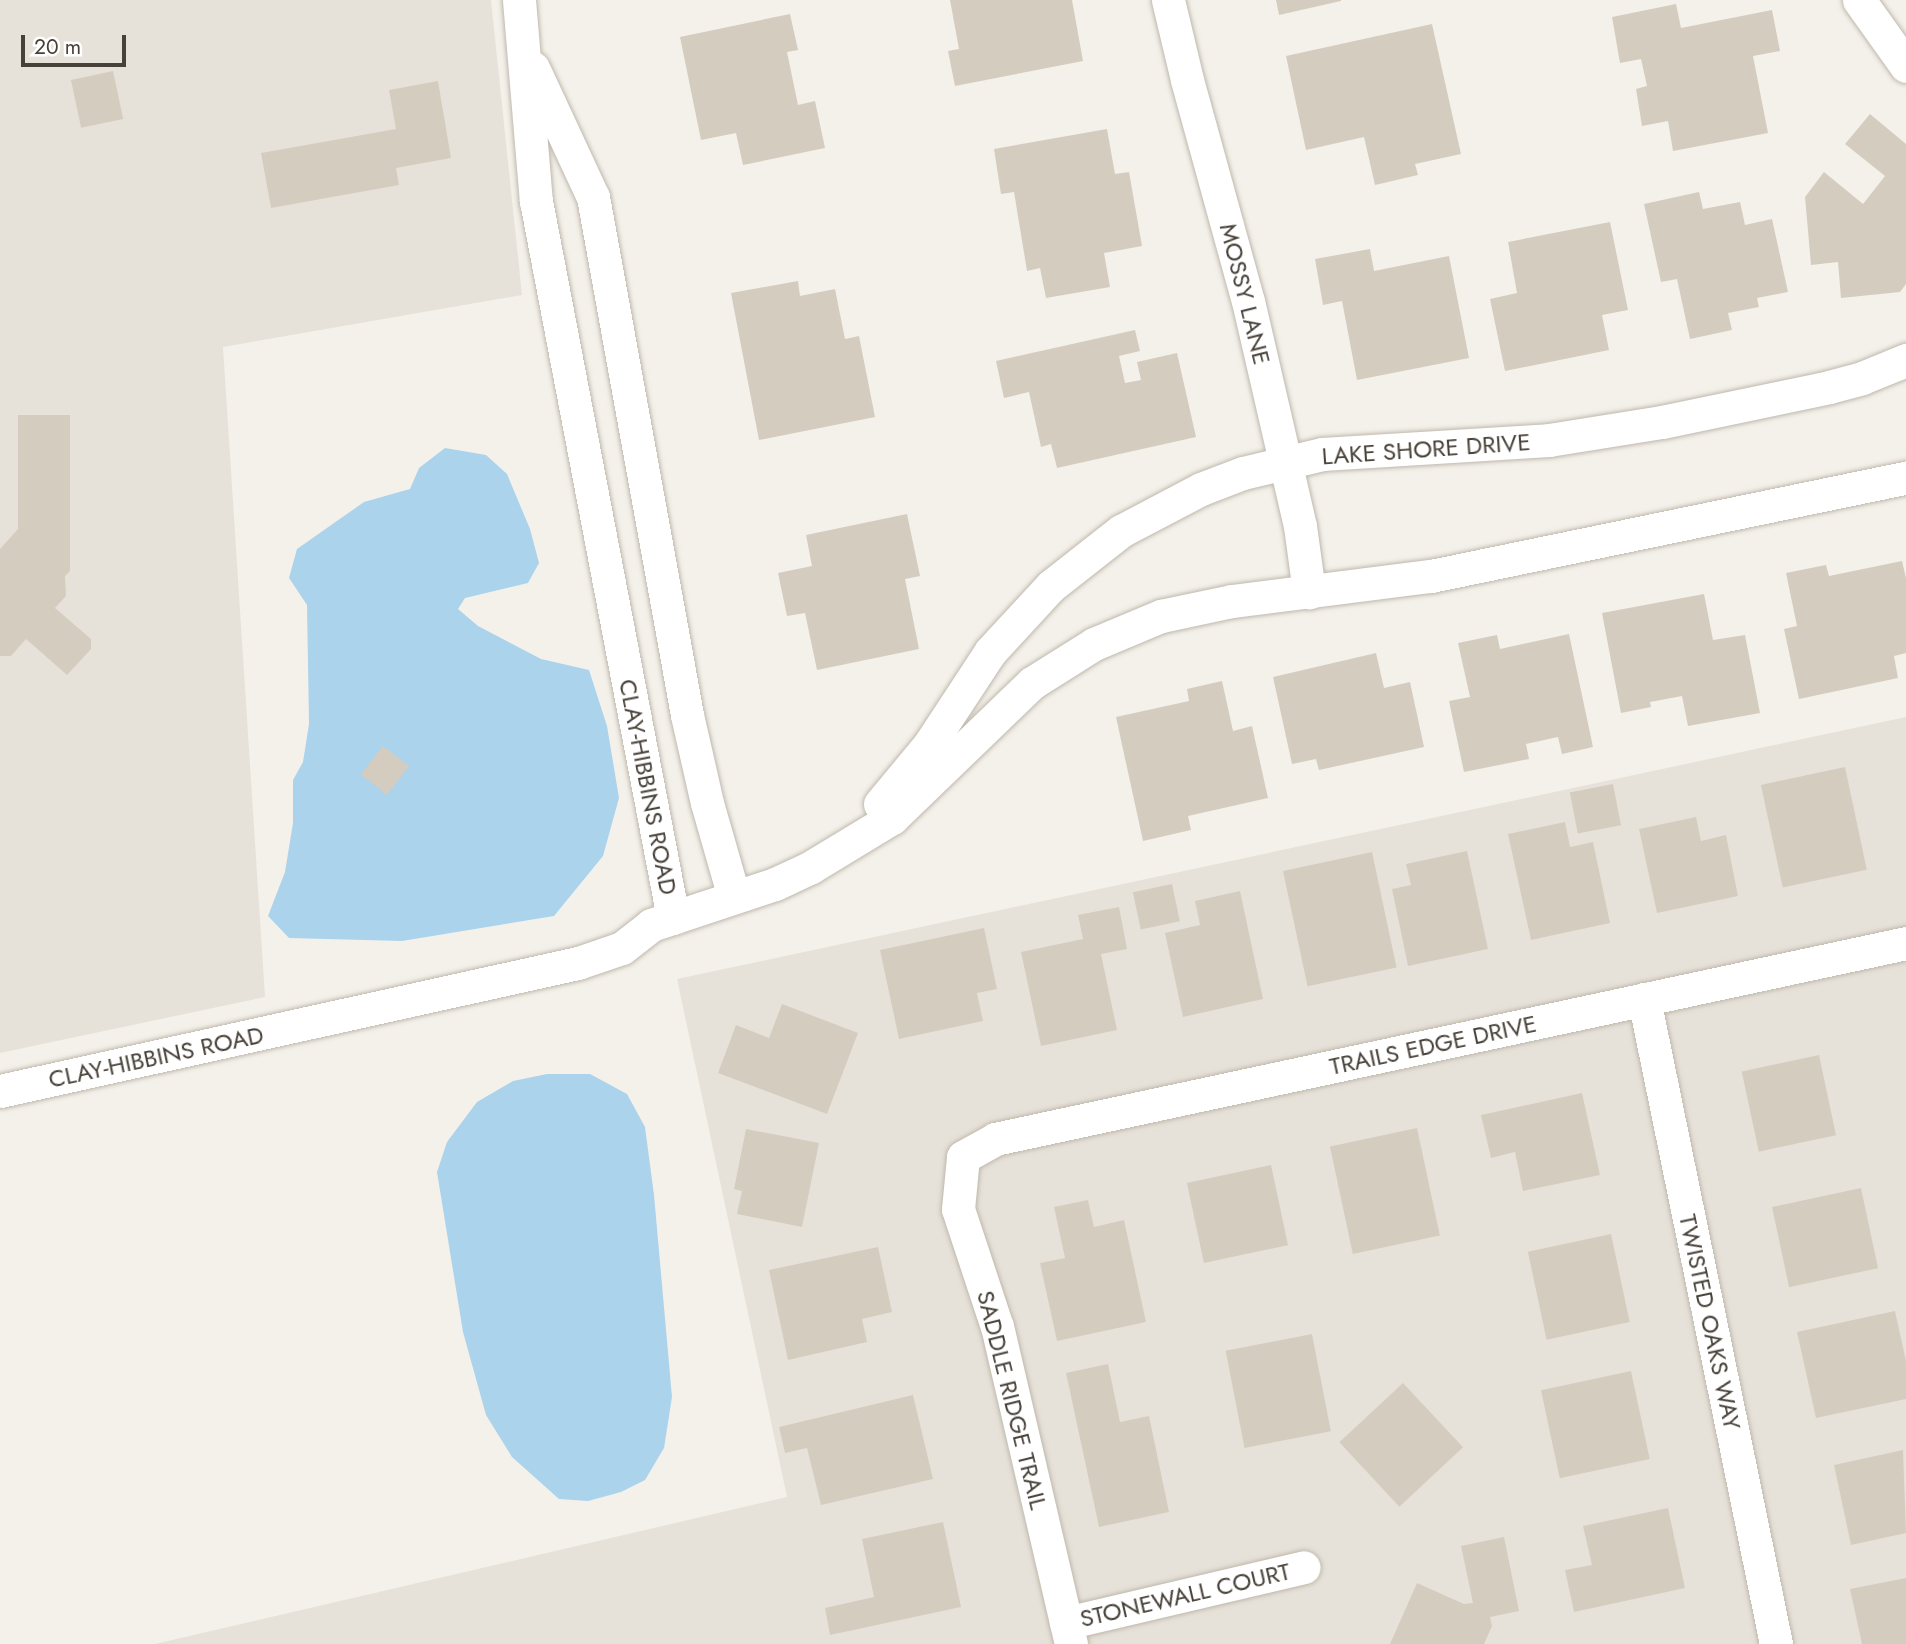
<!DOCTYPE html>
<html>
<head>
<meta charset="utf-8">
<style>
	body { margin:0 }
	#map { position:relative; width:1906px; height:1644px; overflow:hidden; background:#f4f1ea; font-family:Jost,sans-serif }
	div>[style] { position:absolute }
	.residential>* { inset:0; background:#e7e2d9 }
	.water>* { inset:0; background:#abd3ec }
	.building>* { inset:0; background:#d5ccc0; transform-origin:0 0 }
	.roads { filter:drop-shadow(0 0 2px #bfb8ad) drop-shadow(0 0 2px #bfb8ad) }
	.street>* { height:33px; margin:-16.5px; padding:0 16.5px; transform-origin:16.5px; border-radius:16.5px; background:#fff }
	span { translate:-50% -50%; white-space:nowrap; text-align:center; line-height:1.15; -webkit-text-stroke:5px #fff; paint-order:stroke }
	.street-label { font-size:24px; color:#474139 }
	.scale { position:absolute; left:21px; top:35px; width:105px; height:32px; box-sizing:border-box; border:4px solid #474139; border-top:0; padding-left:9px; font-size:21px; line-height:24px; white-space:nowrap; color:#474139; -webkit-text-stroke:5px #fff; paint-order:stroke }
</style>
</head>
<body>
<div id="map">
	<div class="residential">
		<i style="clip-path:polygon(0 0,491px 0,522px 295px,223px 347px,265px 997px,0 1053px)"></i>
		<i style="clip-path:polygon(1906px 717px,1906px 1644px,155px 1644px,787px 1497px,677px 979px)"></i>
	</div>
	<div class="water">
		<i style="clip-path:polygon(445px 448px,486px 455px,507px 474px,530px 529px,539px 563px,528px 583px,465px 598px,458px 609px,478px 626px,541px 659px,589px 670px,607px 726px,619px 798px,603px 856px,554px 916px,402px 941px,289px 938px,268px 916px,285px 872px,293px 823px,293px 780px,303px 762px,309px 724px,307px 605px,289px 578px,297px 549px,364px 502px,410px 489px,419px 468px)"></i>
		<i style="clip-path:polygon(547px 1074px,590px 1074px,627px 1094px,645px 1127px,654px 1195px,672px 1397px,664px 1448px,645px 1480px,621px 1492px,588px 1501px,559px 1499px,512px 1457px,486px 1415px,463px 1332px,437px 1172px,447px 1142px,477px 1102px,513px 1081px)"></i>
	</div>
	<div class="building">
		<i style="clip-path:polygon(950px 0,1072px 0,1083px 61px,955px 86px,948px 51px,959px 49px)"></i>
		<i style="clip-path:polygon(1276px 0,1341px 0,1341px 1px,1279px 15px)"></i>
		<i style="clip-path:polygon(1676px 4px,1681px 28px,1772px 10px,1780px 51px,1753px 56px,1768px 133px,1673px 151px,1668px 121px,1642px 126px,1636px 89px,1647px 86px,1641px 59px,1620px 63px,1612px 17px)"></i>
		<i style="clip-path:polygon(790px 14px,798px 50px,787px 52px,798px 105px,815px 101px,825px 148px,743px 165px,736px 133px,701px 140px,680px 37px)"></i>
		<i style="clip-path:polygon(1432px 24px,1461px 154px,1415px 164px,1418px 175px,1375px 185px,1364px 137px,1306px 150px,1286px 56px)"></i>
		<i style="left:113px;top:71px;width:49px;height:43px;rotate:78deg"></i>
		<i style="clip-path:polygon(438px 81px,451px 158px,396px 168px,399px 185px,271px 208px,261px 153px,396px 129px,389px 90px)"></i>
		<i style="clip-path:polygon(1870px 114px,1906px 144px,1906px 284px,1900px 292px,1841px 298px,1838px 262px,1811px 265px,1805px 197px,1824px 172px,1863px 204px,1885px 176px,1845px 144px)"></i>
		<i style="clip-path:polygon(1107px 129px,1115px 174px,1129px 172px,1142px 246px,1104px 253px,1110px 287px,1046px 298px,1040px 268px,1027px 271px,1014px 192px,1001px 194px,994px 149px)"></i>
		<i style="clip-path:polygon(1699px 192px,1703px 209px,1740px 202px,1745px 225px,1772px 219px,1788px 292px,1757px 298px,1759px 307px,1728px 313px,1732px 330px,1690px 339px,1677px 279px,1661px 282px,1644px 204px)"></i>
		<i style="clip-path:polygon(1610px 222px,1628px 310px,1602px 315px,1609px 350px,1505px 371px,1490px 299px,1517px 293px,1508px 242px)"></i>
		<i style="clip-path:polygon(1370px 249px,1374px 271px,1449px 256px,1469px 358px,1357px 380px,1342px 301px,1323px 305px,1315px 259px)"></i>
		<i style="clip-path:polygon(798px 281px,800px 296px,835px 289px,845px 339px,859px 336px,875px 417px,759px 440px,731px 293px)"></i>
		<i style="clip-path:polygon(1135px 330px,1140px 351px,1119px 356px,1125px 383px,1141px 380px,1137px 362px,1177px 353px,1196px 437px,1057px 468px,1051px 444px,1041px 447px,1029px 392px,1004px 398px,996px 361px)"></i>
		<i style="clip-path:polygon(18px 415px,70px 415px,70px 571px,65px 576px,66px 596px,55px 608px,91px 639px,91px 649px,67px 675px,26px 639px,11px 656px,0 656px,0 549px,18px 529px)"></i>
		<i style="clip-path:polygon(907px 514px,920px 576px,905px 579px,919px 649px,817px 670px,805px 613px,787px 616px,778px 573px,812px 566px,806px 535px)"></i>
		<i style="clip-path:polygon(1902px 561px,1906px 578px,1906px 653px,1894px 656px,1898px 678px,1799px 699px,1784px 629px,1797px 626px,1786px 573px,1826px 565px,1829px 576px)"></i>
		<i style="clip-path:polygon(1704px 594px,1713px 640px,1745px 635px,1760px 713px,1688px 726px,1682px 696px,1650px 702px,1651px 707px,1621px 713px,1602px 613px)"></i>
		<i style="clip-path:polygon(1569px 634px,1593px 747px,1562px 754px,1558px 737px,1526px 744px,1529px 759px,1464px 772px,1449px 701px,1470px 697px,1458px 643px,1497px 635px,1500px 649px)"></i>
		<i style="clip-path:polygon(1376px 653px,1384px 688px,1410px 682px,1424px 747px,1319px 770px,1316px 759px,1292px 764px,1273px 677px)"></i>
		<i style="clip-path:polygon(1222px 681px,1233px 731px,1252px 726px,1268px 798px,1188px 816px,1191px 830px,1143px 841px,1116px 717px,1189px 701px,1187px 689px)"></i>
		<i style="left:383px;top:746px;width:33px;height:36px;rotate:38deg"></i>
		<i style="left:1845px;top:767px;width:105px;height:86px;rotate:78deg"></i>
		<i style="left:1613px;top:784px;width:42px;height:44px;rotate:79deg"></i>
		<i style="clip-path:polygon(1696px 817px,1701px 841px,1726px 835px,1738px 896px,1657px 913px,1639px 829px)"></i>
		<i style="clip-path:polygon(1565px 822px,1570px 847px,1593px 842px,1610px 923px,1531px 940px,1508px 834px)"></i>
		<i style="clip-path:polygon(1467px 851px,1488px 949px,1408px 966px,1392px 889px,1411px 885px,1406px 864px)"></i>
		<i style="left:1372px;top:852px;width:118px;height:91px;rotate:78deg"></i>
		<i style="left:1172px;top:884px;width:38px;height:40px;rotate:78deg"></i>
		<i style="clip-path:polygon(1240px 891px,1263px 999px,1183px 1017px,1165px 933px,1200px 925px,1195px 901px)"></i>
		<i style="clip-path:polygon(1119px 907px,1127px 949px,1101px 954px,1117px 1030px,1041px 1046px,1021px 952px,1083px 939px,1078px 915px)"></i>
		<i style="clip-path:polygon(984px 928px,997px 989px,977px 993px,983px 1021px,899px 1039px,880px 950px)"></i>
		<i style="clip-path:polygon(782px 1004px,858px 1033px,827px 1114px,718px 1073px,736px 1025px,769px 1038px)"></i>
		<i style="left:1819px;top:1055px;width:82px;height:79px;rotate:78deg"></i>
		<i style="clip-path:polygon(1582px 1093px,1600px 1175px,1523px 1191px,1515px 1152px,1491px 1158px,1481px 1115px)"></i>
		<i style="left:1417px;top:1128px;width:110px;height:89px;rotate:78deg"></i>
		<i style="clip-path:polygon(746px 1129px,819px 1143px,802px 1227px,737px 1214px,742px 1191px,734px 1189px)"></i>
		<i style="left:1271px;top:1165px;width:82px;height:86px;rotate:78deg"></i>
		<i style="left:1861px;top:1188px;width:82px;height:91px;rotate:78deg"></i>
		<i style="clip-path:polygon(1088px 1200px,1094px 1227px,1124px 1220px,1146px 1322px,1057px 1341px,1040px 1263px,1065px 1258px,1054px 1207px)"></i>
		<i style="left:1611px;top:1234px;width:90px;height:85px;rotate:78deg"></i>
		<i style="clip-path:polygon(878px 1247px,892px 1312px,862px 1319px,867px 1342px,788px 1360px,769px 1270px)"></i>
		<i style="clip-path:polygon(1895px 1311px,1906px 1361px,1906px 1399px,1816px 1418px,1797px 1332px)"></i>
		<i style="left:1312px;top:1334px;width:99px;height:88px;rotate:79deg"></i>
		<i style="clip-path:polygon(1108px 1364px,1120px 1422px,1149px 1416px,1169px 1512px,1099px 1527px,1066px 1373px)"></i>
		<i style="left:1631px;top:1371px;width:90px;height:92px;rotate:78deg"></i>
		<i style="left:1403px;top:1383px;width:88px;height:87px;rotate:47deg"></i>
		<i style="clip-path:polygon(913px 1395px,933px 1479px,821px 1505px,807px 1448px,785px 1453px,779px 1427px)"></i>
		<i style="clip-path:polygon(1903px 1450px,1906px 1533px,1851px 1545px,1834px 1465px)"></i>
		<i style="clip-path:polygon(1668px 1508px,1685px 1588px,1574px 1612px,1565px 1570px,1592px 1565px,1583px 1526px)"></i>
		<i style="clip-path:polygon(943px 1522px,961px 1607px,830px 1635px,825px 1608px,874px 1597px,862px 1539px)"></i>
		<i style="clip-path:polygon(1504px 1537px,1519px 1611px,1490px 1617px,1492px 1626px,1484px 1644px,1390px 1644px,1417px 1583px,1464px 1604px,1473px 1603px,1461px 1546px)"></i>
		<i style="clip-path:polygon(1906px 1578px,1906px 1644px,1862px 1644px,1850px 1589px)"></i>
	</div>
	<div class="roads">
		<div class="street">
			<i style="left:519px;top:0;width:202px;rotate:85.2deg"></i>
			<i style="left:536px;top:201px;width:730px;rotate:79.18deg"></i>
			<i style="left:1168px;top:0;width:82px;rotate:76.6deg"></i>
			<i style="left:1187px;top:80px;width:229px;rotate:74.6deg"></i>
			<i style="left:1248px;top:301px;width:231px;rotate:77deg"></i>
			<i style="left:1300px;top:526px;width:67px;rotate:82.2deg"></i>
			<i style="left:1859px;top:0;width:81px;rotate:54.5deg"></i>
			<i style="left:533px;top:68px;width:142px;rotate:65.1deg"></i>
			<i style="left:593px;top:197px;width:526px;rotate:79.71deg"></i>
			<i style="left:687px;top:715px;width:90px;rotate:77.2deg"></i>
			<i style="left:707px;top:803px;width:98px;rotate:74deg"></i>
			<i style="left:880px;top:804px;width:77px;rotate:-50.3deg"></i>
			<i style="left:929px;top:745px;width:111px;rotate:-56.7deg"></i>
			<i style="left:990px;top:652px;width:90px;rotate:-47.3deg"></i>
			<i style="left:1051px;top:586px;width:89px;rotate:-38.2deg"></i>
			<i style="left:1121px;top:531px;width:90px;rotate:-27.7deg"></i>
			<i style="left:1201px;top:489px;width:45px;rotate:-20.9deg"></i>
			<i style="left:1243px;top:473px;width:81px;rotate:-13.5deg"></i>
			<i style="left:1322px;top:454px;width:227px;rotate:-3.5deg"></i>
			<i style="left:1549px;top:440px;width:114px;rotate:-9.1deg"></i>
			<i style="left:1662px;top:422px;width:171px;rotate:-11.8deg"></i>
			<i style="left:1829px;top:387px;width:34px;rotate:-15deg"></i>
			<i style="left:1862px;top:378px;width:48px;rotate:-22.2deg"></i>
			<i style="left:1644px;top:999px;width:658px;rotate:78.43deg"></i>
			<i style="left:0;top:1091px;width:592px;rotate:-12.49deg"></i>
			<i style="left:578px;top:963px;width:46px;rotate:-18.8deg"></i>
			<i style="left:622px;top:948px;width:37px;rotate:-38deg"></i>
			<i style="left:651px;top:925px;width:131px;rotate:-18.3deg"></i>
			<i style="left:775px;top:884px;width:40px;rotate:-25deg"></i>
			<i style="left:811px;top:867px;width:95px;rotate:-31.2deg"></i>
			<i style="left:892px;top:818px;width:194px;rotate:-44deg"></i>
			<i style="left:1032px;top:683px;width:73px;rotate:-32.2deg"></i>
			<i style="left:1094px;top:644px;width:73px;rotate:-22.7deg"></i>
			<i style="left:1161px;top:616px;width:73px;rotate:-11.9deg"></i>
			<i style="left:1232px;top:601px;width:201px;rotate:-7.2deg"></i>
			<i style="left:1431px;top:576px;width:485px;rotate:-11.7deg"></i>
			<i style="left:1066px;top:1623px;width:244px;rotate:-13.2deg"></i>
			<i style="left:1071px;top:1644px;width:326px;rotate:-103.1deg"></i>
			<i style="left:997px;top:1327px;width:124px;rotate:-108.3deg"></i>
			<i style="left:958px;top:1209px;width:52px;rotate:-84.5deg"></i>
			<i style="left:963px;top:1157px;width:37px;rotate:-29deg"></i>
			<i style="left:995px;top:1139px;width:932px;rotate:-12.14deg"></i>
		</div>
	</div>
	<div class="street-label">
		<span style="left:1245px;top:294px;rotate:76deg">MOSSY LANE</span>
		<span style="left:1426px;top:449px;rotate:-4deg">LAKE SHORE DRIVE</span>
		<span style="left:648px;top:787px;rotate:79deg">CLAY-HIBBINS ROAD</span>
		<span style="left:1433px;top:1045px;rotate:-12deg">TRAILS EDGE DRIVE</span>
		<span style="left:156px;top:1057px;rotate:-12deg">CLAY-HIBBINS ROAD</span>
		<span style="left:1710px;top:1322px;rotate:78deg">TWISTED OAKS WAY</span>
		<span style="left:1012px;top:1400px;rotate:76deg">SADDLE RIDGE TRAIL</span>
		<span style="left:1185px;top:1595px;rotate:-13deg">STONEWALL COURT</span>
	</div>
	<div class="scale">20 m</div>
</div>
</body>
</html>
